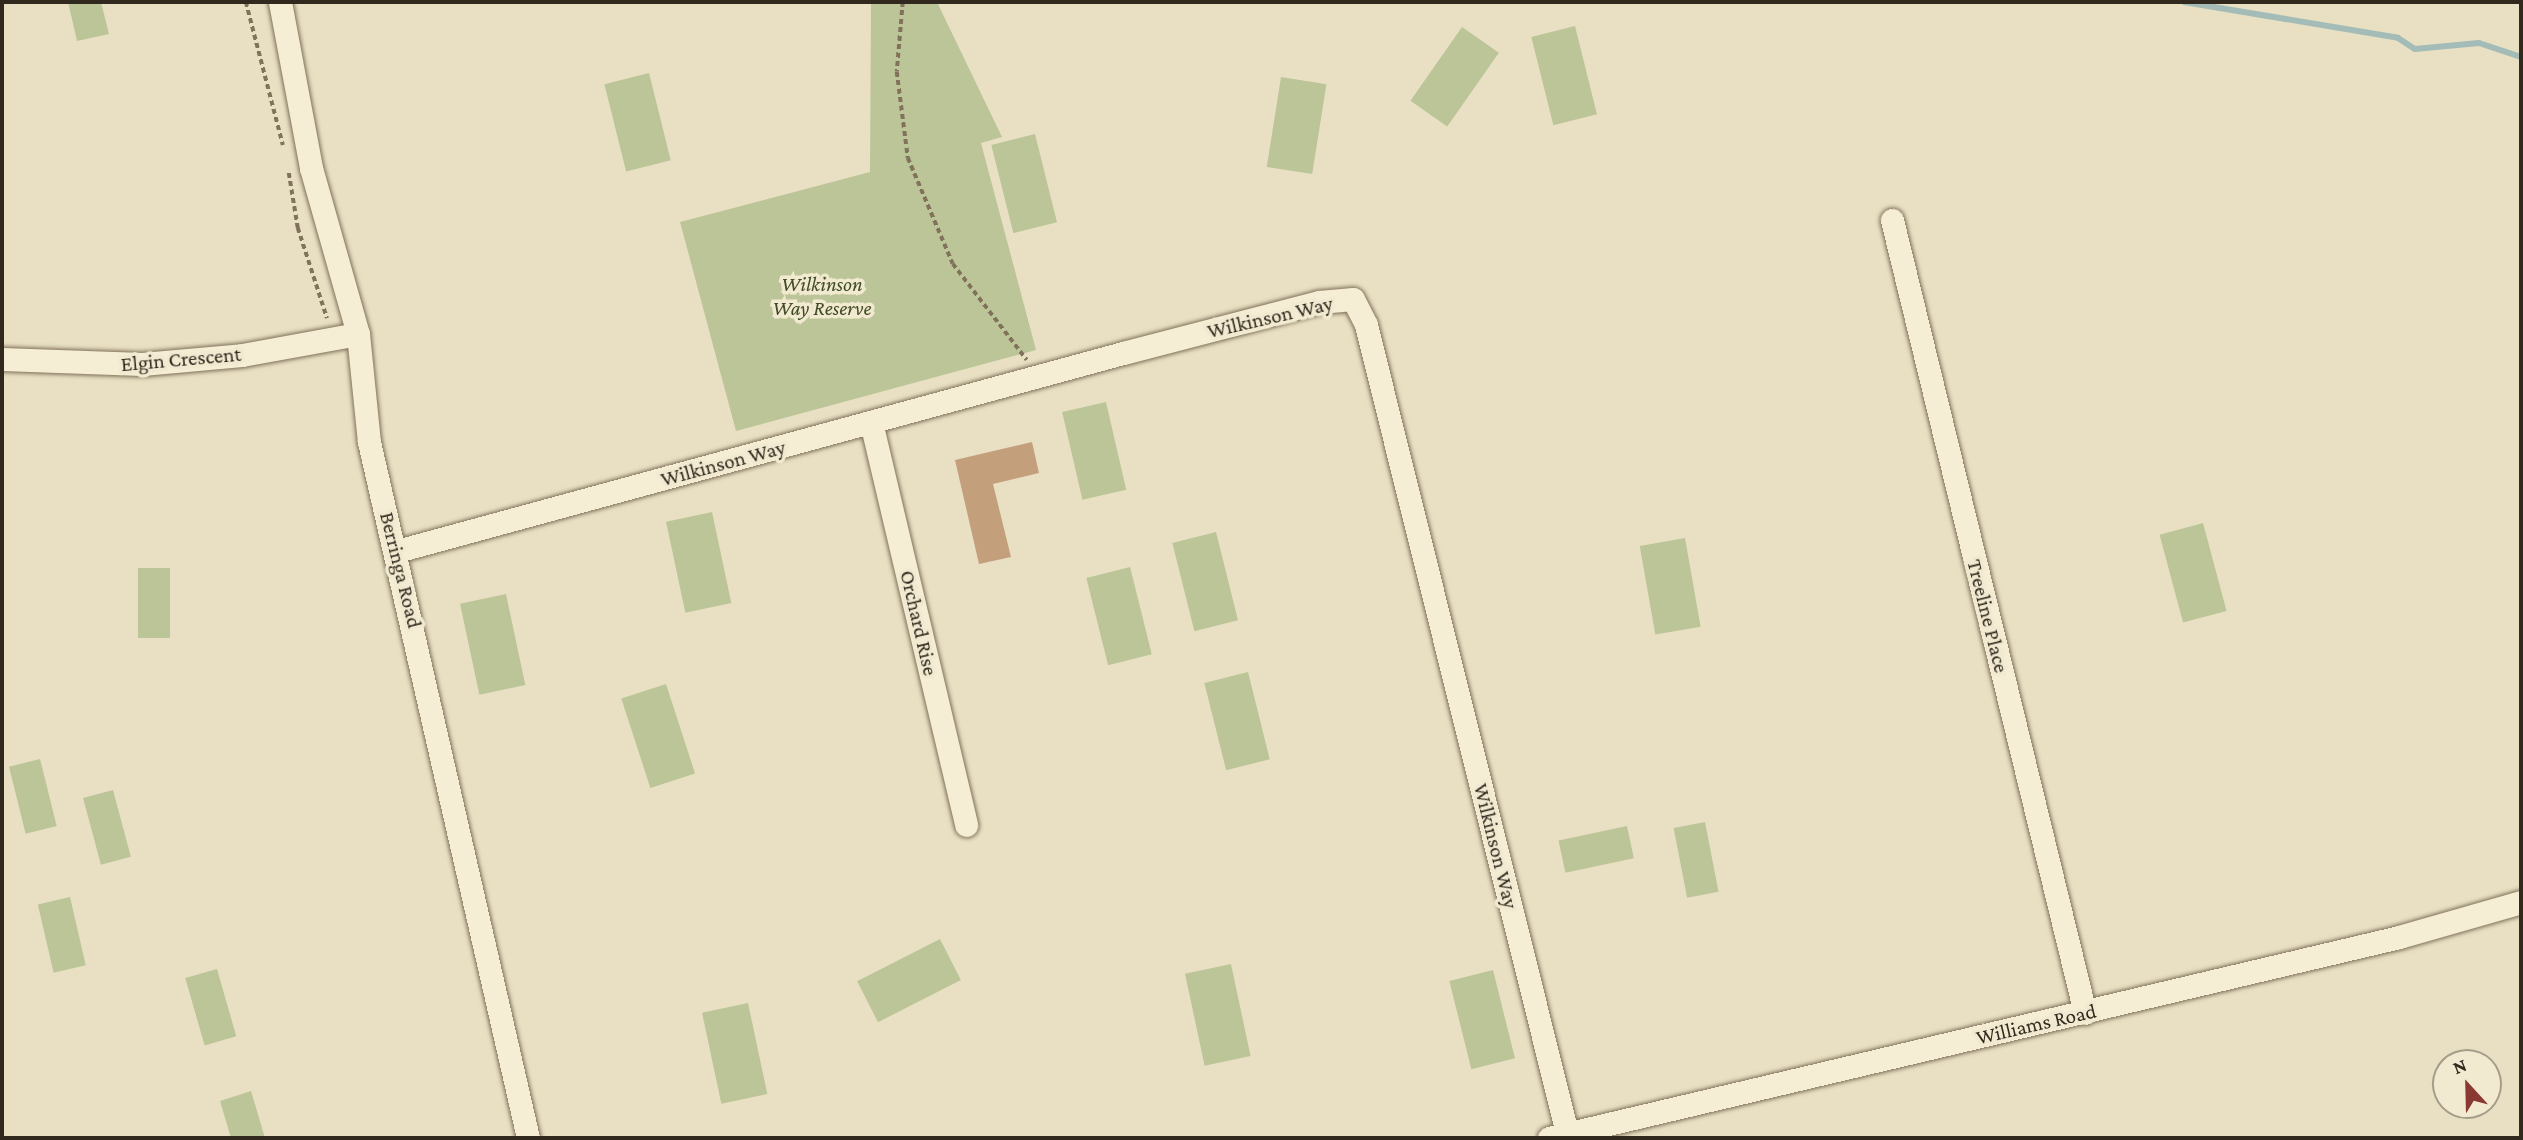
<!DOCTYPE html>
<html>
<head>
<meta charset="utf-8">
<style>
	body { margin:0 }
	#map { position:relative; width:2523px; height:1140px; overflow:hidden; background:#e9e0c3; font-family:"Crimson Pro",serif }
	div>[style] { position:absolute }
	.green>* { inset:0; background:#bcc598; transform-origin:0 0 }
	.stream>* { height:6px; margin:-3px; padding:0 3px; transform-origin:3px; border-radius:3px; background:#a4bcb7 }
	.building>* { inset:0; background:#c39f7c }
	.path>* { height:3.5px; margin-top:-1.75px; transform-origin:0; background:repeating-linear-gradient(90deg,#81725b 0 5px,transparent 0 8.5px) }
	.roads { filter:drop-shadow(0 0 2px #81725b) drop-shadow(0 0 2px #81725b) }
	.street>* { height:23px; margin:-11.5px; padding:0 11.5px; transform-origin:11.5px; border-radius:11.5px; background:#f5eed5 }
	span { translate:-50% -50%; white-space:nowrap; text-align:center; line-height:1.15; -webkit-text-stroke:7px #f1ead1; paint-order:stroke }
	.park-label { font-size:21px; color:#404c27; font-style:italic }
	.street-label { font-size:21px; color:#32291e }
	.frame { position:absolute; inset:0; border:4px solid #32291e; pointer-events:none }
	.north { position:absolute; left:2432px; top:1049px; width:70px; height:70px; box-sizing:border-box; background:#f1ead1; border:2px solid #a59d89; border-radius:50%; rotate:338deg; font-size:19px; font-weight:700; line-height:28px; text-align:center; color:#32291e }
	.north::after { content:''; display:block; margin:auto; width:24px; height:32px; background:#893832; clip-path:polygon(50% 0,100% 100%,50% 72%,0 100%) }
</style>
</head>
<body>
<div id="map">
	<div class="green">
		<i style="clip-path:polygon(68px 2px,101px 2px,109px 34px,77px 41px)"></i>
		<i style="clip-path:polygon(871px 2px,937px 2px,1002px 137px,981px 143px,1036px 350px,736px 431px,680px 222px,870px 172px)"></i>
		<i style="left:1575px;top:26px;width:91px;height:45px;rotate:76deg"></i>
		<i style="left:1462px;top:27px;width:45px;height:90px;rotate:35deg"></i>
		<i style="left:649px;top:73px;width:90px;height:46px;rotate:76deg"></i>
		<i style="left:1281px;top:77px;width:46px;height:91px;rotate:9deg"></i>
		<i style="left:1035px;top:134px;width:91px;height:45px;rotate:76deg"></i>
		<i style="left:1106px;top:402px;width:90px;height:45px;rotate:77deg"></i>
		<i style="left:712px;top:512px;width:93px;height:47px;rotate:78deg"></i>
		<i style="left:2203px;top:523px;width:91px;height:45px;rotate:75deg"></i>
		<i style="left:1216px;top:532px;width:91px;height:45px;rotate:76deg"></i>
		<i style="left:1685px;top:538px;width:90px;height:46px;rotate:80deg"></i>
		<i style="left:1130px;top:567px;width:90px;height:45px;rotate:76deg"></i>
		<i style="left:138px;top:568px;width:32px;height:70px"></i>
		<i style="left:506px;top:594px;width:93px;height:47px;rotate:78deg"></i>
		<i style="left:1248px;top:672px;width:90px;height:45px;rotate:76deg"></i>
		<i style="left:666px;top:684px;width:94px;height:47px;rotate:72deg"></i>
		<i style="left:40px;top:759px;width:69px;height:32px;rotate:76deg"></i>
		<i style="left:113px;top:790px;width:69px;height:31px;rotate:75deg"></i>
		<i style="left:1705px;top:822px;width:71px;height:32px;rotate:79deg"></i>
		<i style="left:1627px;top:826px;width:33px;height:70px;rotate:78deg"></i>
		<i style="left:70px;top:897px;width:70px;height:33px;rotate:77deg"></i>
		<i style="left:940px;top:939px;width:46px;height:93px;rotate:63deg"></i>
		<i style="left:1231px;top:964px;width:94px;height:47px;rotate:78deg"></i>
		<i style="left:217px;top:969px;width:70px;height:33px;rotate:74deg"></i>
		<i style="left:1493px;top:970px;width:91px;height:45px;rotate:76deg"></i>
		<i style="left:748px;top:1003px;width:93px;height:47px;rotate:78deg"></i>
		<i style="clip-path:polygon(251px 1091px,265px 1138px,231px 1138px,220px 1101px)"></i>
	</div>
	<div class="stream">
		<i style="left:2184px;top:2px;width:217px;rotate:9.5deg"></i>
		<i style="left:2398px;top:38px;width:20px;rotate:33deg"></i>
		<i style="left:2415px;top:49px;width:64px;rotate:-5.4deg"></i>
		<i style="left:2479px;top:43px;width:44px;rotate:18.4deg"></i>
	</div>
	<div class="building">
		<i style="clip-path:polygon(1032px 442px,1039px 473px,993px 484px,1011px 557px,979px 564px,955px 460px)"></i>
	</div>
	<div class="path">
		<i style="left:246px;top:2px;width:148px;rotate:75.5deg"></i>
		<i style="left:903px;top:2px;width:70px;rotate:94.9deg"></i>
		<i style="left:897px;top:72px;width:87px;rotate:82.7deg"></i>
		<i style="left:908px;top:158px;width:115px;rotate:67deg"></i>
		<i style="left:953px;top:264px;width:121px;rotate:52.4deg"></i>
		<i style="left:289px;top:173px;width:56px;rotate:80.7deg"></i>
		<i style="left:298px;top:228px;width:95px;rotate:72.1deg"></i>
	</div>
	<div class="roads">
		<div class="street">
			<i style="left:280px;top:2px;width:169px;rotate:79.4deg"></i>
			<i style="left:311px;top:168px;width:173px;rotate:74.2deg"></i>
			<i style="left:358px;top:334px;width:109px;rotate:84.2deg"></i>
			<i style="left:369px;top:442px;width:714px;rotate:77.13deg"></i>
			<i style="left:1892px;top:220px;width:816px;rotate:76.32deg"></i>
			<i style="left:2px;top:359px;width:140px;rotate:2deg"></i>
			<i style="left:142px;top:364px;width:100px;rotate:-5.1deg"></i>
			<i style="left:242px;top:355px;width:118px;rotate:-10.3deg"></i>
			<i style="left:871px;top:422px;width:414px;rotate:76.7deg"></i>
			<i style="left:397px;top:551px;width:753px;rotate:-15.26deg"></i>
			<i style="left:1123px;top:353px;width:203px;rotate:-14.6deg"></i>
			<i style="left:1319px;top:302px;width:34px;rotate:-5deg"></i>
			<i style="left:1353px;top:299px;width:29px;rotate:63deg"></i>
			<i style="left:1366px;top:325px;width:833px;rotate:76.03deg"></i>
			<i style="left:1549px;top:1138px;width:873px;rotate:-13.3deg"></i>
			<i style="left:2399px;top:937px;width:127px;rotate:-16deg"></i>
		</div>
	</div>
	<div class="park-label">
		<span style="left:822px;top:296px">Wilkinson<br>Way Reserve</span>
	</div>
	<div class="street-label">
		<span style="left:1270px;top:317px;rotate:-13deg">Wilkinson Way</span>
		<span style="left:181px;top:359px;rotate:-5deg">Elgin Crescent</span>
		<span style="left:723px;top:463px;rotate:-15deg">Wilkinson Way</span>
		<span style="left:401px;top:570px;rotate:76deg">Berringa Road</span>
		<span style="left:1988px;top:616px;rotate:76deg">Treeline Place</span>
		<span style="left:919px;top:623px;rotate:77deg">Orchard Rise</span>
		<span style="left:1496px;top:846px;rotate:76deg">Wilkinson Way</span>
		<span style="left:2036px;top:1024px;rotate:-13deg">Williams Road</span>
	</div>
	<div class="frame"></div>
	<div class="north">N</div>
</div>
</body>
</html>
